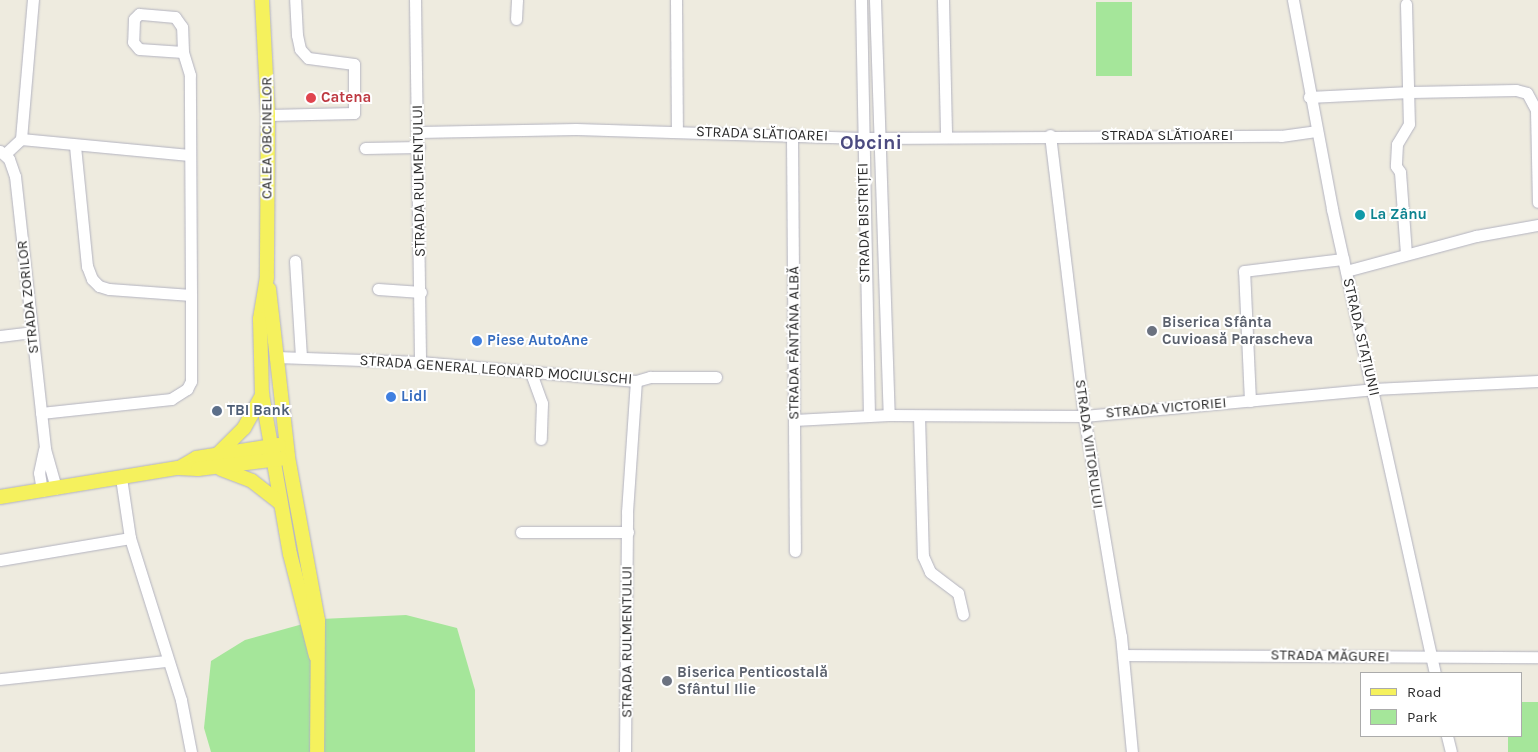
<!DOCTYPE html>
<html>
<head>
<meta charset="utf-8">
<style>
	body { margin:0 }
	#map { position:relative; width:1538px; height:752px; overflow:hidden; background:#eeebdf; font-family:Karla,sans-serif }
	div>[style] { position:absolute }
	.green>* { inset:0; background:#a5e69a; transform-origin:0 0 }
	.roads { filter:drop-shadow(0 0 1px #b3b3c0) drop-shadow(0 0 1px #b3b3c0) }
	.minor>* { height:11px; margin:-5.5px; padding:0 5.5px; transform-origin:5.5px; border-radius:5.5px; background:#fff }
	.major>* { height:14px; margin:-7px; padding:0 7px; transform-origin:7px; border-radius:7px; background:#f5f15d }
	.dots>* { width:14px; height:14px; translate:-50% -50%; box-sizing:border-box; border:2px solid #fff; border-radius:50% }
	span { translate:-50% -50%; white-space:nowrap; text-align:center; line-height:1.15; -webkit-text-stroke:4px #fff; paint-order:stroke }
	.health-label { font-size:15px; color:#be3a42; font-weight:700 }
	.left { translate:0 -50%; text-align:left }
	.street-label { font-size:15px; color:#2d2d2d }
	.culture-label { font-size:15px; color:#0d838f; font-weight:700 }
	.worship-label { font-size:15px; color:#5b616d; font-weight:700 }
	.shop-label { font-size:15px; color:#366cbe; font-weight:700 }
	.service-label { font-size:15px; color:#4e5e75; font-weight:700 }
	.district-label { font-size:20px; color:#4c4b80; font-weight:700 }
	.legend { position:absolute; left:1360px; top:672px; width:162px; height:65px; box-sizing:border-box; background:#fff; border:1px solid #ababab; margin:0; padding:6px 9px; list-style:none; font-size:15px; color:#2d2d2d }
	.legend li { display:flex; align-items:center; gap:10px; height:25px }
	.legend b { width:25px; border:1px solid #ababab }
</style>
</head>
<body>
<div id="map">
	<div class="green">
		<i style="left:1132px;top:2px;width:74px;height:36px;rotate:90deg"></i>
		<i style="clip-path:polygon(406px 615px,457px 628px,475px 690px,475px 752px,211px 752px,204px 728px,211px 661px,245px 640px,321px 619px)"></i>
		<i style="clip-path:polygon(1522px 702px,1538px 702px,1538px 752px,1508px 752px,1508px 736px,1522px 736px)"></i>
	</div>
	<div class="roads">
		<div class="minor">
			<i style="left:415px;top:0;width:362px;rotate:89.2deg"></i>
			<i style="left:676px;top:0;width:131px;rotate:89.6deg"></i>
			<i style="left:861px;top:0;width:416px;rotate:88.9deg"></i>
			<i style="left:875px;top:0;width:415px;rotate:88.1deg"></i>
			<i style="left:943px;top:0;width:136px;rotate:88.7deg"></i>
			<i style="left:1293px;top:0;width:213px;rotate:79.4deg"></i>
			<i style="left:1332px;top:209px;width:475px;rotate:77.5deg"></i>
			<i style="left:1406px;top:4px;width:120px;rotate:88.6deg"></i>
			<i style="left:1409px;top:124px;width:23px;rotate:121deg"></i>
			<i style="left:1397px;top:144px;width:22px;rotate:93deg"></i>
			<i style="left:1396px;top:166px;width:7px;rotate:56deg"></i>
			<i style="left:1400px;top:172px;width:82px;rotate:85.8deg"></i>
			<i style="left:516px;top:19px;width:19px;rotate:-87deg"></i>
			<i style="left:1309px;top:97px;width:101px;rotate:-2.8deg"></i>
			<i style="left:1410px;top:92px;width:106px;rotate:-1.1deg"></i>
			<i style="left:1516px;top:90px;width:11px;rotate:15deg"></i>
			<i style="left:1527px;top:93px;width:19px;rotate:62deg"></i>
			<i style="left:1536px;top:110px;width:92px;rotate:88.8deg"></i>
			<i style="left:268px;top:115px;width:86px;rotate:-1.3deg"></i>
			<i style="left:354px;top:113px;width:49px;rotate:-90deg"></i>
			<i style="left:354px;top:64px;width:46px;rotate:-172.6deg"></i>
			<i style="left:308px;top:58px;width:12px;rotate:-132deg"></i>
			<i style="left:300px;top:49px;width:14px;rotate:-102deg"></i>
			<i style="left:297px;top:35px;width:35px;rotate:-93deg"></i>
			<i style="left:418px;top:132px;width:158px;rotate:-1.1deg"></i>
			<i style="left:576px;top:129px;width:286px;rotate:1.8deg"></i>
			<i style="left:862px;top:138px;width:419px;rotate:-0.3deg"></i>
			<i style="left:1281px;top:136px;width:35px;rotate:-8deg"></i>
			<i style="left:792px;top:134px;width:417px;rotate:89.6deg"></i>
			<i style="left:1050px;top:135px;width:283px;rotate:83.1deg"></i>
			<i style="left:1084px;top:416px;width:223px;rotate:80.5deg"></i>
			<i style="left:1121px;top:636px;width:117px;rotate:84.6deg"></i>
			<i style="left:21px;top:139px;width:169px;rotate:5.4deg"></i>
			<i style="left:75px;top:146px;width:121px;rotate:84.3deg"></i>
			<i style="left:87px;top:266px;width:14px;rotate:69deg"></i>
			<i style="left:92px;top:279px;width:10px;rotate:45deg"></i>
			<i style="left:99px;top:286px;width:10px;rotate:17deg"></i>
			<i style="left:109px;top:289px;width:82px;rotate:4.2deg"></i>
			<i style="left:191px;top:295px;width:220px;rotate:-90.3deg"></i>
			<i style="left:190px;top:75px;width:24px;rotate:-107deg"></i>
			<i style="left:183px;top:52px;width:25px;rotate:-92deg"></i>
			<i style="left:182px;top:27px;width:12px;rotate:-125deg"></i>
			<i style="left:175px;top:17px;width:36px;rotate:-175deg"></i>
			<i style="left:139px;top:14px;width:7px;rotate:135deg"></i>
			<i style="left:134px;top:19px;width:23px;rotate:92deg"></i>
			<i style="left:133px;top:42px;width:9px;rotate:49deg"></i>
			<i style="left:139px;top:49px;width:44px;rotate:3.9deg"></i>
			<i style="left:365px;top:148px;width:54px;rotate:-1.1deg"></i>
			<i style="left:0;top:151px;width:12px;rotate:42deg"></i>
			<i style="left:9px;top:159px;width:18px;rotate:71deg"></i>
			<i style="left:15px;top:176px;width:275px;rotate:83.7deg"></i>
			<i style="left:45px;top:449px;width:41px;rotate:74.2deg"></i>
			<i style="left:5px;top:154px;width:22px;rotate:-43deg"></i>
			<i style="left:21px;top:139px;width:140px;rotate:-85.1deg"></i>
			<i style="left:295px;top:261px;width:95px;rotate:86.4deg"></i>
			<i style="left:1346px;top:271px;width:135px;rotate:-15.1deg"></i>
			<i style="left:1476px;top:236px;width:63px;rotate:-10.1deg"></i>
			<i style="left:378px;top:289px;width:43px;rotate:4deg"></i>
			<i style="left:0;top:336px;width:32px;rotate:-7deg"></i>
			<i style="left:276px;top:357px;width:144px;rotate:2deg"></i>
			<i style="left:420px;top:362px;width:217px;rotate:5deg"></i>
			<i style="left:636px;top:381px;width:15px;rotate:-16deg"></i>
			<i style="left:650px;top:377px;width:66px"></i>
			<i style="left:531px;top:373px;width:32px;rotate:70deg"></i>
			<i style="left:542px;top:403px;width:36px;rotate:92deg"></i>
			<i style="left:1250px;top:401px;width:130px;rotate:-92.6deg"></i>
			<i style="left:1244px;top:271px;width:100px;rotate:-6.9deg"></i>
			<i style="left:41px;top:413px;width:131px;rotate:-6.1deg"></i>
			<i style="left:171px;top:399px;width:19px;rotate:-32deg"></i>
			<i style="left:187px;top:389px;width:9px;rotate:-63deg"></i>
			<i style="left:191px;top:381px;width:86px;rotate:-90deg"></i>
			<i style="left:919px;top:416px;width:140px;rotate:88.4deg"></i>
			<i style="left:923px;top:556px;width:17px;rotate:66deg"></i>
			<i style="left:930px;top:572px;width:35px;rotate:37deg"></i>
			<i style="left:958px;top:593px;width:22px;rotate:77deg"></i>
			<i style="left:794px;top:420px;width:95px;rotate:-3deg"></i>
			<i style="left:889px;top:415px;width:195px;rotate:0.3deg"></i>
			<i style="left:1084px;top:416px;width:290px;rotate:-5.3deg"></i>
			<i style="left:1373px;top:389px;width:165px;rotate:-2.8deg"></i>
			<i style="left:42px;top:491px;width:18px;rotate:-99deg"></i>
			<i style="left:39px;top:473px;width:24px;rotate:-78deg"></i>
			<i style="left:521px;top:532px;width:107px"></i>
			<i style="left:130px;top:538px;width:170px;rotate:72.5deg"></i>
			<i style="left:181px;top:700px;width:53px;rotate:79.1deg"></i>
			<i style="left:0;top:560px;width:132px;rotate:-9.6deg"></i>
			<i style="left:130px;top:538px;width:61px;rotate:-98.5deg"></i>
			<i style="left:1123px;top:655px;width:415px;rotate:0.3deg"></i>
			<i style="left:0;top:679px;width:168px;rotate:-6.2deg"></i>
			<i style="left:1447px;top:736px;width:16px;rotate:76deg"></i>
			<i style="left:625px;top:752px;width:240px;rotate:-89.5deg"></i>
			<i style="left:627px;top:512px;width:131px;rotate:-86.1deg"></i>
		</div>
		<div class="major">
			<i style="left:262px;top:0;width:115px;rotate:87deg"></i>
			<i style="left:268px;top:115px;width:162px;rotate:90.4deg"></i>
			<i style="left:267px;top:277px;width:43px;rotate:99.5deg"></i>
			<i style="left:260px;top:319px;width:75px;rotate:88.5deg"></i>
			<i style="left:262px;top:394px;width:162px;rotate:80.1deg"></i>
			<i style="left:290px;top:554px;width:105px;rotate:75.7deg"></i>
			<i style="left:269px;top:289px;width:169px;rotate:83.5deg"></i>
			<i style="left:288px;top:457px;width:166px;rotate:79.6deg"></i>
			<i style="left:318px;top:620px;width:132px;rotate:90.4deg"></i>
			<i style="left:217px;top:455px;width:38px;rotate:-45deg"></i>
			<i style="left:244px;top:428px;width:38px;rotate:-61deg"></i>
			<i style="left:179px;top:468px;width:20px;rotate:-30deg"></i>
			<i style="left:196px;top:458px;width:84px;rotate:-8.9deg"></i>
			<i style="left:221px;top:469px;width:33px;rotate:21deg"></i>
			<i style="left:252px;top:481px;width:37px;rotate:38deg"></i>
			<i style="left:0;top:497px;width:180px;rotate:-9.3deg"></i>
			<i style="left:178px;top:468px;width:20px;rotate:3deg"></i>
			<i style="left:198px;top:469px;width:83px;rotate:-7deg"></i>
		</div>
	</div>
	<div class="dots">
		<i style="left:311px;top:98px;background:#e0444e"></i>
		<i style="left:1360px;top:215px;background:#0f9aa8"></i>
		<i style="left:1152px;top:331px;background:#6b7280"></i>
		<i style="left:477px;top:341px;background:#3f7fe0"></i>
		<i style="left:391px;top:397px;background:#3f7fe0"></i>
		<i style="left:217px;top:411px;background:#5c6f8a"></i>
		<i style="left:667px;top:681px;background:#6b7280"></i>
	</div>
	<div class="health-label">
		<span class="left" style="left:321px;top:98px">Catena</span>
	</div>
	<div class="street-label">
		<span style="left:762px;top:134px;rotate:2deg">STRADA SLĂTIOAREI</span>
		<span style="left:1167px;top:136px">STRADA SLĂTIOAREI</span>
		<span style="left:267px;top:138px;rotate:-90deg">CALEA OBCINELOR</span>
		<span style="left:419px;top:181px;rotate:-91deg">STRADA RULMENTULUI</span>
		<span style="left:864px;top:223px;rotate:-91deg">STRADA BISTRIȚEI</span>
		<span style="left:28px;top:297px;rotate:-96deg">STRADA ZORILOR</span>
		<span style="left:1361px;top:337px;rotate:77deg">STRADA STAȚIUNII</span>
		<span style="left:794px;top:343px;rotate:-90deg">STRADA FÂNTÂNA ALBĂ</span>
		<span style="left:496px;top:370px;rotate:4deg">STRADA GENERAL LEONARD MOCIULSCHI</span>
		<span style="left:1166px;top:408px;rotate:-5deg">STRADA VICTORIEI</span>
		<span style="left:1089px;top:444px;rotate:82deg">STRADA VIITORULUI</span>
		<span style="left:627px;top:642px;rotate:-90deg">STRADA RULMENTULUI</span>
		<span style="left:1330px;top:656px;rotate:1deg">STRADA MĂGUREI</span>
	</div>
	<div class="culture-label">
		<span class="left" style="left:1370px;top:215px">La Zânu</span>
	</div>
	<div class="worship-label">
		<span class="left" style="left:1162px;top:331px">Biserica Sfânta<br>Cuvioasă Parascheva</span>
		<span class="left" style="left:677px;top:681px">Biserica Penticostală<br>Sfântul Ilie</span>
	</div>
	<div class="shop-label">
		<span class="left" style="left:487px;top:341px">Piese AutoAne</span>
		<span class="left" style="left:401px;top:397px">Lidl</span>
	</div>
	<div class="service-label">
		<span class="left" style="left:227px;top:411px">TBI Bank</span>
	</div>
	<div class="district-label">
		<span style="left:871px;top:142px">Obcini</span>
	</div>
	<ul class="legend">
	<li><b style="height:6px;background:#f5f15d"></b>Road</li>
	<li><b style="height:14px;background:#a5e69a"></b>Park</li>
	</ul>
</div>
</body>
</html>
